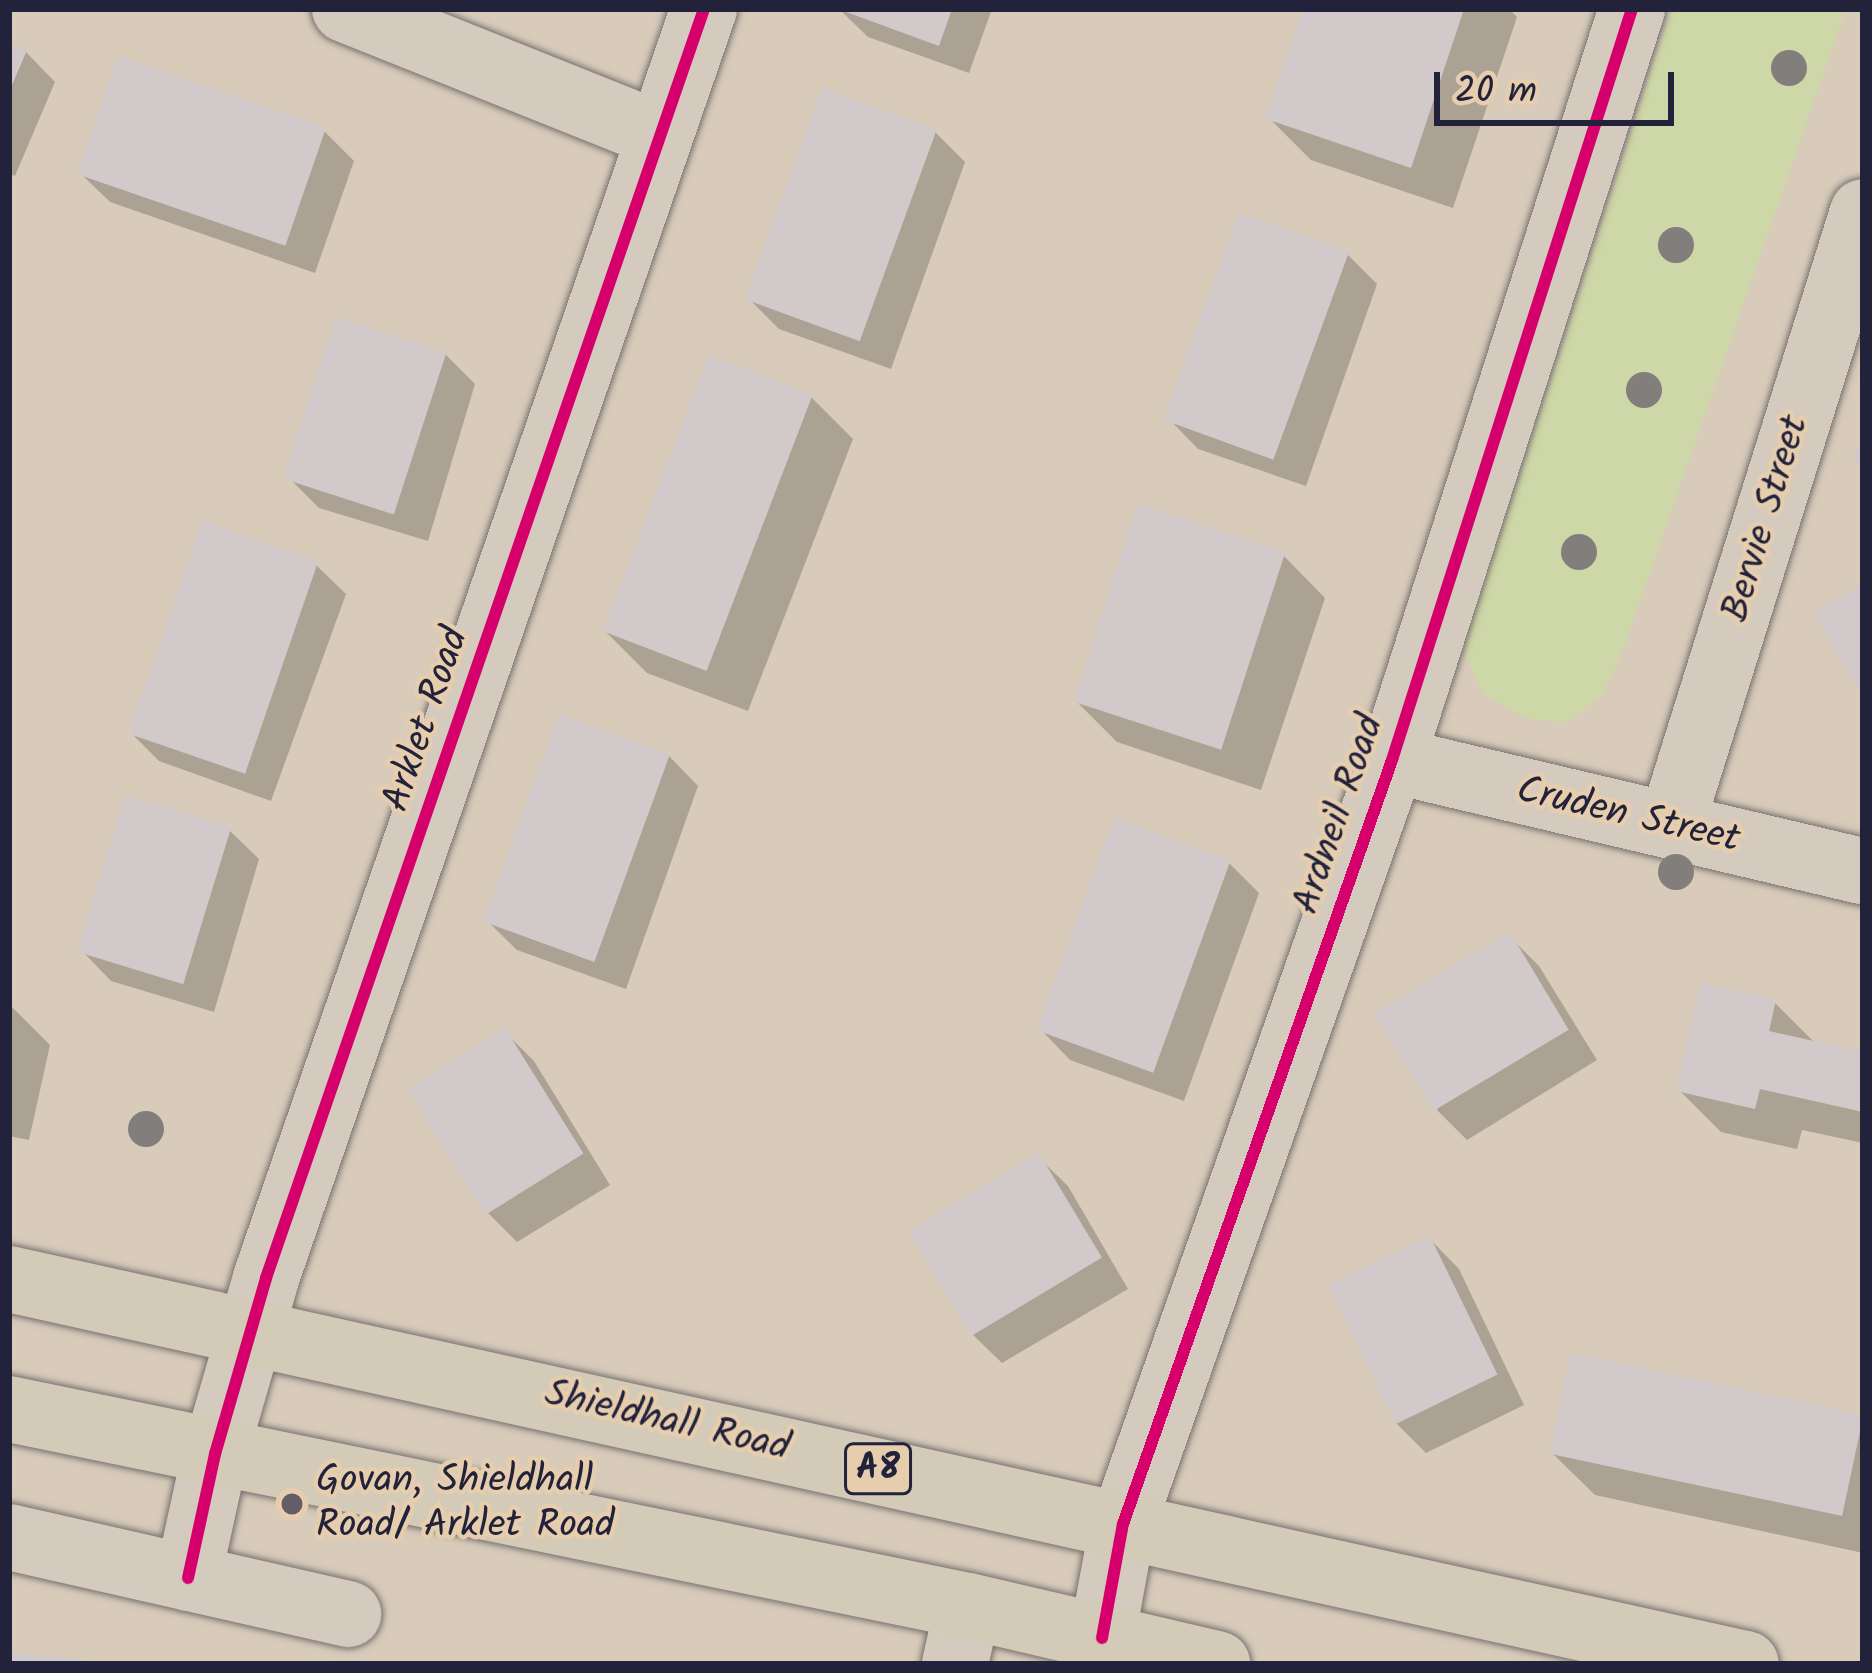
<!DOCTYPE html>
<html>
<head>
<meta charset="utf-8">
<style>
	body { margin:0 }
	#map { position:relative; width:1872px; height:1673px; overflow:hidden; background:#d8cbba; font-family:Kalam,sans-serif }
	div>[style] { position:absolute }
	.green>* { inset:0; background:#ced7a7 }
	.shadow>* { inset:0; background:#0003 }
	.building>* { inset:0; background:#d2c9cb; transform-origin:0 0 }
	.roads { filter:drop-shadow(0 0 3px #787270) drop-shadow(0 0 3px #787270) }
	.minor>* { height:66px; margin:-33px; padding:0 33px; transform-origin:33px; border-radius:33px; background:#d4cabe }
	.primary>* { height:66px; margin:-33px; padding:0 33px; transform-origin:33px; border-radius:33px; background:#d3cab7 }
	.cycleway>* { height:12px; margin:-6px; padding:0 6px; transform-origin:6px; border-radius:6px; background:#d6006c }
	.trees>* { width:36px; height:36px; margin:-18px; border-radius:50%; background:#827e7c }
	.dots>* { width:33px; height:33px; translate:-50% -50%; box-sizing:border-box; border:6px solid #e5cdad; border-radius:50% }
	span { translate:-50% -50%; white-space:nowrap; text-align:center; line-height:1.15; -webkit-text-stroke:9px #e5cdad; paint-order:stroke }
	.shield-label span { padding:3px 9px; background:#e5cdad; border:3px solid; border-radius:9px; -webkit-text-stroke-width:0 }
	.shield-label { font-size:36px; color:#22223b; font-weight:700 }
	.street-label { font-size:39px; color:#22223b }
	.poi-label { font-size:39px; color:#22223b }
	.left { translate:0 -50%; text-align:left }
	.frame { position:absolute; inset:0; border:12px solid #22223b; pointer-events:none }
	.scale { position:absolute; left:1434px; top:72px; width:240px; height:54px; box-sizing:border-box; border:6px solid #22223b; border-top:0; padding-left:15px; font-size:36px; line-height:42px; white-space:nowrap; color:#22223b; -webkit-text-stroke:9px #e5cdad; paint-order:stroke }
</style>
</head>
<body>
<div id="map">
	<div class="green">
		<i style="clip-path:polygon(1672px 9px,1846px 9px,1624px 647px,1602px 695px,1568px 722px,1528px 719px,1483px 694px,1465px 654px,1471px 623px)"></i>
	</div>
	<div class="shadow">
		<i style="clip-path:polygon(839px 9px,992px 9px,969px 73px,868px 37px)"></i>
		<i style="clip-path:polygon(1306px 9px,1509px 9px,1517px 17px,1453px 208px,1311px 160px,1269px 118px)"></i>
		<i style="clip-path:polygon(9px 45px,26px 52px,55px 82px,15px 176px,9px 173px)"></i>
		<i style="clip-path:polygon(324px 131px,354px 161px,315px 273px,110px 202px,80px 173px)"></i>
		<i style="clip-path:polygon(935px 132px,965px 162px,891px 369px,779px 329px,749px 299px)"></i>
		<i style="clip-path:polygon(1348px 255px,1377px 284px,1306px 486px,1198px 449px,1169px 419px)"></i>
		<i style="clip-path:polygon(446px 355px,475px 384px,428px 541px,319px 508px,290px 479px)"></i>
		<i style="clip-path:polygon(811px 397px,853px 439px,748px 711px,647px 673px,605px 631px)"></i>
		<i style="clip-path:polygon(1283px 555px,1325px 598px,1261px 790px,1117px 742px,1075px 700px)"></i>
		<i style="clip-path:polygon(316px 565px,346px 594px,271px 801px,159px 761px,130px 732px)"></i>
		<i style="clip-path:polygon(669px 756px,698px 786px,626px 989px,517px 950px,487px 921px)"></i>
		<i style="clip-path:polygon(229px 830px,259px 859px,214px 1012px,111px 981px,82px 951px)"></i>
		<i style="clip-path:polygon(1229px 863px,1259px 893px,1184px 1101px,1070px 1060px,1041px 1030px)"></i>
		<i style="clip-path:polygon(1509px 936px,1539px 966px,1597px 1060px,1467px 1140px,1437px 1110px)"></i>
		<i style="clip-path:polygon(1775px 1003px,1816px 1044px,1863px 1055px,1863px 1143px,1802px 1130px,1797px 1149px,1721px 1132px,1679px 1090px)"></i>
		<i style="clip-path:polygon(9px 1004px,50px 1045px,29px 1140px,9px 1136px)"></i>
		<i style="clip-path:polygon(505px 1032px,534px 1061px,610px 1185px,517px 1242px,487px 1212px)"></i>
		<i style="clip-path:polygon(1038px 1157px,1068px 1186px,1128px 1289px,1002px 1363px,972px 1334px)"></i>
		<i style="clip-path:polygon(1430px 1239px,1459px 1269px,1524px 1405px,1426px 1453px,1396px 1423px)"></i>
		<i style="clip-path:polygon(1863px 1419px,1863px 1553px,1595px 1495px,1552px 1453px)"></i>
	</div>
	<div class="building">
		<i style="clip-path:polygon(838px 9px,952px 9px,939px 46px)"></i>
		<i style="clip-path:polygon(1303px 9px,1464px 9px,1411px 168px,1266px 119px)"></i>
		<i style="clip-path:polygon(9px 42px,27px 50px,9px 92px)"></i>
		<i style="left:118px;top:56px;width:220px;height:125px;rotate:19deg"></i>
		<i style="left:822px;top:88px;width:122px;height:225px;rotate:20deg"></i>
		<i style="left:1239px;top:212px;width:117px;height:221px;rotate:20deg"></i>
		<i style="left:336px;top:317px;width:116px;height:170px;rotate:18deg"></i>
		<i style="left:709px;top:355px;width:111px;height:296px;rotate:21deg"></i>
		<i style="clip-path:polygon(1862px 436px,1863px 436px,1863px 466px,1853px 462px)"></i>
		<i style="left:1138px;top:504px;width:155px;height:208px;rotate:18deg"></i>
		<i style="left:202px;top:521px;width:123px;height:225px;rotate:19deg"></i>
		<i style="clip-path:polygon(1863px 584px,1863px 696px,1813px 613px)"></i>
		<i style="left:559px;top:714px;width:118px;height:221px;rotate:20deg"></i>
		<i style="left:125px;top:795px;width:111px;height:164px;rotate:17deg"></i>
		<i style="left:1114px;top:818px;width:124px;height:226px;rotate:20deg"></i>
		<i style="left:1510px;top:932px;width:114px;height:158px;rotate:59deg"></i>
		<i style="clip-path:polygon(1701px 983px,1776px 1000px,1769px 1031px,1863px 1052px,1863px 1112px,1760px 1089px,1755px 1109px,1676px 1091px)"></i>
		<i style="left:505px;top:1028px;width:148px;height:115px;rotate:58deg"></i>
		<i style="left:1039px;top:1153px;width:122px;height:152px;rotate:59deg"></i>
		<i style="left:1430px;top:1236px;width:154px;height:113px;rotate:64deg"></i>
		<i style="left:1571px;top:1353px;width:299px;height:103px;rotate:12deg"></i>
		<i style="clip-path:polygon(9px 1652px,92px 1661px,92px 1664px,9px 1664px)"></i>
	</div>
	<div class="roads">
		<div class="minor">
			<i style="left:345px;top:9px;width:339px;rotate:21.8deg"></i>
			<i style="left:1392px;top:760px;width:484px;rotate:13.3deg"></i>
			<i style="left:1671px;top:826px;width:643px;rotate:-72.64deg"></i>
			<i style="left:9px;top:1537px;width:348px;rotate:12.8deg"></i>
			<i style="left:188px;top:1578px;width:127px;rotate:-77.7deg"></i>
			<i style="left:215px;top:1454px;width:183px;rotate:-73.8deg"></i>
			<i style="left:266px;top:1278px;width:1342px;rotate:-70.96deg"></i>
			<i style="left:1102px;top:1638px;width:116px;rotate:-79.6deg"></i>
			<i style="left:1123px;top:1524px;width:810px;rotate:-70.6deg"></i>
			<i style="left:1392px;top:760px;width:788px;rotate:-72.28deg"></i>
			<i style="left:955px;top:1664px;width:59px;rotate:-77.4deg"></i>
		</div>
		<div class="primary">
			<i style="left:9px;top:1279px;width:1779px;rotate:12.5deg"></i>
			<i style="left:9px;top:1409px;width:979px;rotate:11.61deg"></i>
			<i style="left:968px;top:1606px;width:256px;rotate:13.1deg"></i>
		</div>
	</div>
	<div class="cycleway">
		<i style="left:188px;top:1578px;width:127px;rotate:-77.7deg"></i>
		<i style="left:215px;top:1454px;width:183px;rotate:-73.8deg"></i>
		<i style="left:266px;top:1278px;width:1342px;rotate:-70.96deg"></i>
		<i style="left:1102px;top:1638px;width:116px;rotate:-79.6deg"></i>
		<i style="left:1123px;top:1524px;width:810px;rotate:-70.6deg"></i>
		<i style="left:1392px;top:760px;width:788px;rotate:-72.28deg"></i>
	</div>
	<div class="trees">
		<i style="left:1789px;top:68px"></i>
		<i style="left:1676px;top:245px"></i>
		<i style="left:1644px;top:390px"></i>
		<i style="left:1579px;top:552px"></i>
		<i style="left:1676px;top:872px"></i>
		<i style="left:146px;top:1129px"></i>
	</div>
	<div class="dots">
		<i style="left:292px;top:1504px;background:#625d67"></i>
	</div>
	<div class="shield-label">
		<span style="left:878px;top:1469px">A8</span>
	</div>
	<div class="street-label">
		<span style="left:1767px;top:519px;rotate:-73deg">Bervie Street</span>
		<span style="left:427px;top:720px;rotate:-71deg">Arklet Road</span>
		<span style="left:1340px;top:815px;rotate:-71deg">Ardneil Road</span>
		<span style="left:1628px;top:816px;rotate:13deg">Cruden Street</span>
		<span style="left:667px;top:1422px;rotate:13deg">Shieldhall Road</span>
	</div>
	<div class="poi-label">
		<span class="left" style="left:316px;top:1504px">Govan, Shieldhall<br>Road/ Arklet Road</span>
	</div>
	<div class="frame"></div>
	<div class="scale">20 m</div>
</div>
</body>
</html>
